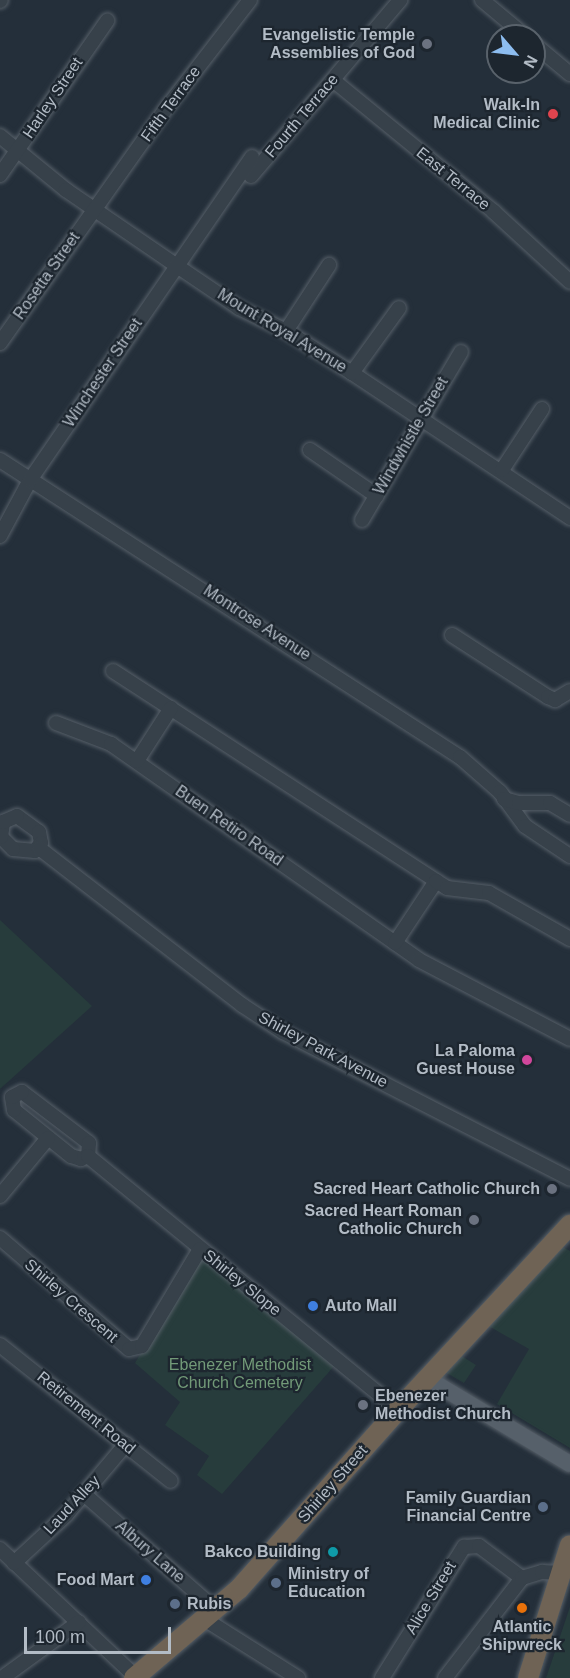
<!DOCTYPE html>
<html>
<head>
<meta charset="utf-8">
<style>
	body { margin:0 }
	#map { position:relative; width:570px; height:1678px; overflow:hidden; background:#242f3a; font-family:Helvetica,sans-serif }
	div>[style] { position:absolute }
	.green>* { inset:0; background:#273c3c }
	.roads { filter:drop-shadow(0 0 2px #565f68) drop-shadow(0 0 2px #565f68) }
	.minor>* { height:14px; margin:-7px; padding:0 7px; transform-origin:7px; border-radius:7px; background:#37414a }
	.major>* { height:16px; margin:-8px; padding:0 8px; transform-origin:8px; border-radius:8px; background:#56606a }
	.highway>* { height:20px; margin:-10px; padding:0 10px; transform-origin:10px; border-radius:10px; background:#6f6355 }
	.dots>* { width:16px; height:16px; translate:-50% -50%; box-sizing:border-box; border:3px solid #1d262f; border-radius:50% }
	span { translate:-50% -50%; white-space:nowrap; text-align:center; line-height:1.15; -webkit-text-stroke:4.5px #1d262f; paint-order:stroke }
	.poi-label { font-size:16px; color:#b3bcc6; font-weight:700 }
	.right { translate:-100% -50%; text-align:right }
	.left { translate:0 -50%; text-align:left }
	.street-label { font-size:16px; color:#b3bcc6 }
	.park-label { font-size:16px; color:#729a78 }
	.north { position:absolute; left:486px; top:24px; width:60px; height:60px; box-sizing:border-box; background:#1d262f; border:2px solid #59626b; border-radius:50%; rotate:118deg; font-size:16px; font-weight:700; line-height:24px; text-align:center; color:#b3bcc6 }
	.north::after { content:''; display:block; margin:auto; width:21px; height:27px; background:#8dbdf0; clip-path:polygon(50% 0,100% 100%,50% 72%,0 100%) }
	.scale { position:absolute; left:24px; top:1627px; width:147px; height:27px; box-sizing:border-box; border:3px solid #b3bcc6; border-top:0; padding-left:8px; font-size:18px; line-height:21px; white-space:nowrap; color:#b3bcc6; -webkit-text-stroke:4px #1d262f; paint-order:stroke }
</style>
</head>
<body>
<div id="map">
	<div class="green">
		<i style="clip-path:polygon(0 920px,92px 1006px,0 1089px)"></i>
		<i style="clip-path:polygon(558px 1244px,570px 1251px,570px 1448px,497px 1404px,529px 1349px,485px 1324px)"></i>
		<i style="clip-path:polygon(201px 1254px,335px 1365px,222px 1494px,197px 1475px,209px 1456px,165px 1425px,180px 1402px,135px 1363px)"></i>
		<i style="clip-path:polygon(460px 1355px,476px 1365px,464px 1383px,445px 1372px)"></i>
		<i style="clip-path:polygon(570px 1606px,570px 1678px,546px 1678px,570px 1607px)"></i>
	</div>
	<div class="roads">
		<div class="minor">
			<i style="left:482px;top:0;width:56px;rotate:39.9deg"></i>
			<i style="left:0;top:1px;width:1px;rotate:-45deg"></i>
			<i style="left:534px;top:44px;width:47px;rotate:39.8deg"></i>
			<i style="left:333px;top:80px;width:208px;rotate:39.3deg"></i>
			<i style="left:494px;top:212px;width:103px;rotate:42.6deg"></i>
			<i style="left:0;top:136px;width:85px;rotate:39.3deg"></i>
			<i style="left:66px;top:190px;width:135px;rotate:34.4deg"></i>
			<i style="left:177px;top:266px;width:75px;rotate:34.1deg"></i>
			<i style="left:239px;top:308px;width:52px;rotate:26.1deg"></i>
			<i style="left:286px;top:331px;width:78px;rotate:32.5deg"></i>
			<i style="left:352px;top:373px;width:262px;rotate:33.6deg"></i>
			<i style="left:0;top:175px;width:188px;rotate:-55.2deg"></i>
			<i style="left:251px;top:176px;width:231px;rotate:-49.7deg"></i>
			<i style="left:286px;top:331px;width:79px;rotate:-56.9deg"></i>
			<i style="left:0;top:343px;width:291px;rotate:-54.7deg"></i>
			<i style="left:168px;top:106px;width:134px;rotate:-52.3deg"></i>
			<i style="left:352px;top:373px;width:80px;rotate:-54.1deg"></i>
			<i style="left:310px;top:450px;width:81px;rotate:34.5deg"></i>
			<i style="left:0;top:460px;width:548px;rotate:32.85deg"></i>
			<i style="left:460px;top:757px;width:53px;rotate:41.2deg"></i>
			<i style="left:500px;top:792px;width:42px;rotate:53.7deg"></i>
			<i style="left:525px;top:826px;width:54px;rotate:33.7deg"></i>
			<i style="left:502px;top:470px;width:73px;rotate:-56.7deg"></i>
			<i style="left:362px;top:520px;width:195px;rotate:-59.5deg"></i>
			<i style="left:0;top:536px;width:64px;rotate:-61.8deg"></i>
			<i style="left:30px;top:480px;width:392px;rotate:-55.5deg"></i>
			<i style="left:452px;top:635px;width:114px;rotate:32.9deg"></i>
			<i style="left:548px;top:697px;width:8px;rotate:23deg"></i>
			<i style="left:555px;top:700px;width:17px;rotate:-31deg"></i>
			<i style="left:113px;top:671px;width:385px;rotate:33deg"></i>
			<i style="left:56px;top:723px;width:59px;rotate:20.9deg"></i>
			<i style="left:111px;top:744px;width:376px;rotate:35deg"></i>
			<i style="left:419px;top:960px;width:170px;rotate:27.6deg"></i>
			<i style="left:137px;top:761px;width:63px;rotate:-57.3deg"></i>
			<i style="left:504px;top:799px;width:16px;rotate:15deg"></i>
			<i style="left:519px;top:803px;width:31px"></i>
			<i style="left:550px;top:803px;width:23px;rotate:31deg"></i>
			<i style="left:17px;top:816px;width:27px;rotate:36deg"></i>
			<i style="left:39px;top:832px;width:11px;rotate:80deg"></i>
			<i style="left:41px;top:843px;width:10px;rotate:127deg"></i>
			<i style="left:35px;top:851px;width:22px;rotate:-175deg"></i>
			<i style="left:13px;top:849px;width:17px;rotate:-135deg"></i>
			<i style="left:1px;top:837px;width:15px;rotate:-82deg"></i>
			<i style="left:3px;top:822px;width:15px;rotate:-23deg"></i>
			<i style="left:39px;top:848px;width:257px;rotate:37.7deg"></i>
			<i style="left:242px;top:1005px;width:49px;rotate:33.4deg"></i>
			<i style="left:283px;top:1032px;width:322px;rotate:27.1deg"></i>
			<i style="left:395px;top:943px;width:74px;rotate:-56.5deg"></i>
			<i style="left:436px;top:881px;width:13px;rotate:32deg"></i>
			<i style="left:447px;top:888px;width:42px;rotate:6.8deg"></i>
			<i style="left:489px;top:893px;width:93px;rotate:29.6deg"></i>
			<i style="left:22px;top:1092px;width:84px;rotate:37.3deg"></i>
			<i style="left:89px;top:1143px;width:13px;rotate:94deg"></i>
			<i style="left:88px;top:1156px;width:8px;rotate:157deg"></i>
			<i style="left:81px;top:1159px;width:10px;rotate:-163deg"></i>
			<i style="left:71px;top:1156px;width:73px;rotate:-141.1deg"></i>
			<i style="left:14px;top:1110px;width:13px;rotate:-99deg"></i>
			<i style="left:12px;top:1097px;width:11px;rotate:-27deg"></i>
			<i style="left:88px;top:1156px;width:401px;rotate:39.3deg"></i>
			<i style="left:0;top:1196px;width:75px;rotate:-50.4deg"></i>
			<i style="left:0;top:1238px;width:170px;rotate:40.7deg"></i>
			<i style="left:129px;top:1349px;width:13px;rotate:-13deg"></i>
			<i style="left:142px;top:1346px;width:113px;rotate:-59.1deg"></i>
			<i style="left:0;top:1345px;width:218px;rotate:38.5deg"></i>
			<i style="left:84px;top:1494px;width:177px;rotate:41.3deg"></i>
			<i style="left:0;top:1549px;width:188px;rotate:43.3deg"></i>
			<i style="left:14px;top:1563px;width:71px;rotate:-42.7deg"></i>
			<i style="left:66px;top:1515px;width:93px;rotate:-49.8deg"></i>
			<i style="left:206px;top:1620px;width:109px;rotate:32.2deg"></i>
			<i style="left:2px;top:1678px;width:95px;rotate:-36deg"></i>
			<i style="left:382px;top:1678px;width:155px;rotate:-58deg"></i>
			<i style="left:464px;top:1547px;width:15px;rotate:-4deg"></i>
			<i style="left:479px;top:1546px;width:54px;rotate:36.7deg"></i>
			<i style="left:445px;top:1678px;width:126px;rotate:-52.4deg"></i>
			<i style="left:522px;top:1578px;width:21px;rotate:-17deg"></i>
			<i style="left:542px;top:1572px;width:18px;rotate:3deg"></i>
		</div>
		<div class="major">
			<i style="left:428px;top:1379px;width:165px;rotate:30.9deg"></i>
		</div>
		<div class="highway">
			<i style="left:134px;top:1678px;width:138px;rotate:-40.3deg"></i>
			<i style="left:239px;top:1589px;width:239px;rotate:-48.4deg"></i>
			<i style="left:398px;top:1410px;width:253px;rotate:-47.1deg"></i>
			<i style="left:528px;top:1678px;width:139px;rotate:-72.5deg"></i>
		</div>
	</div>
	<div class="dots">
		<i style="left:427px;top:44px;background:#6b7280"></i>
		<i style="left:553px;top:114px;background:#e0444e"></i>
		<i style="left:527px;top:1060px;background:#d1479c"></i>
		<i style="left:552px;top:1189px;background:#6b7280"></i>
		<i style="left:474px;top:1220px;background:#6b7280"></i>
		<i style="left:313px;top:1306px;background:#3f7fe0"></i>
		<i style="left:363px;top:1405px;background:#6b7280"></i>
		<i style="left:543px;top:1507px;background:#5c6f8a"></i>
		<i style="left:333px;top:1552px;background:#0f9aa8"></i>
		<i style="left:146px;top:1580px;background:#3f7fe0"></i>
		<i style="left:276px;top:1583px;background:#5c6f8a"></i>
		<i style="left:175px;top:1604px;background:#5c6f8a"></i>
		<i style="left:522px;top:1608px;background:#e8710a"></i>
	</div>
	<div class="poi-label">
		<span class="right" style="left:415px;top:44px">Evangelistic Temple<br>Assemblies of God</span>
		<span class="right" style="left:540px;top:114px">Walk-In<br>Medical Clinic</span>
		<span class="right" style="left:515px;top:1060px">La Paloma<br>Guest House</span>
		<span class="right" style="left:540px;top:1189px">Sacred Heart Catholic Church</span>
		<span class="right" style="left:462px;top:1220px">Sacred Heart Roman<br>Catholic Church</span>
		<span class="left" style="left:325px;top:1306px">Auto Mall</span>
		<span class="left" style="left:375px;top:1405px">Ebenezer<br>Methodist Church</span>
		<span class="right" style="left:531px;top:1507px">Family Guardian<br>Financial Centre</span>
		<span class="right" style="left:321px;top:1552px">Bakco Building</span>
		<span class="left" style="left:288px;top:1583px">Ministry of<br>Education</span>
		<span class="right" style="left:134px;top:1580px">Food Mart</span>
		<span class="left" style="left:187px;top:1604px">Rubis</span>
		<span style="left:522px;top:1636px">Atlantic<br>Shipwreck</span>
	</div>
	<div class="street-label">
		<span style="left:53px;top:98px;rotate:-56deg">Harley Street</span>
		<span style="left:171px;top:104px;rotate:-54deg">Fifth Terrace</span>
		<span style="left:302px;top:116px;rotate:-50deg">Fourth Terrace</span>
		<span style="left:453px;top:179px;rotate:39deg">East Terrace</span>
		<span style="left:47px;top:276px;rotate:-55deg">Rosetta Street</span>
		<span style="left:282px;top:331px;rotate:31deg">Mount Royal Avenue</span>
		<span style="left:103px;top:373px;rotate:-56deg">Winchester Street</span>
		<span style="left:411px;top:436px;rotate:-60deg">Windwhistle Street</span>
		<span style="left:257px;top:623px;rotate:33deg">Montrose Avenue</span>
		<span style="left:229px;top:826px;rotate:35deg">Buen Retiro Road</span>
		<span style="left:323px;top:1050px;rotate:28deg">Shirley Park Avenue</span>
		<span style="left:242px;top:1283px;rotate:39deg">Shirley Slope</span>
		<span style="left:71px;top:1301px;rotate:41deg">Shirley Crescent</span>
		<span style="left:86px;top:1413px;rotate:39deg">Retirement Road</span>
		<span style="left:333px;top:1484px;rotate:-49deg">Shirley Street</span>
		<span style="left:72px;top:1505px;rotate:-47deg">Laud Alley</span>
		<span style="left:150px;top:1552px;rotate:41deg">Albury Lane</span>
		<span style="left:431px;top:1598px;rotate:-59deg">Alice Street</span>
	</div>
	<div class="park-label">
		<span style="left:240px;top:1374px">Ebenezer Methodist<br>Church Cemetery</span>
	</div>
	<div class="north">N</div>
	<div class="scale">100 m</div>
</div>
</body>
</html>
